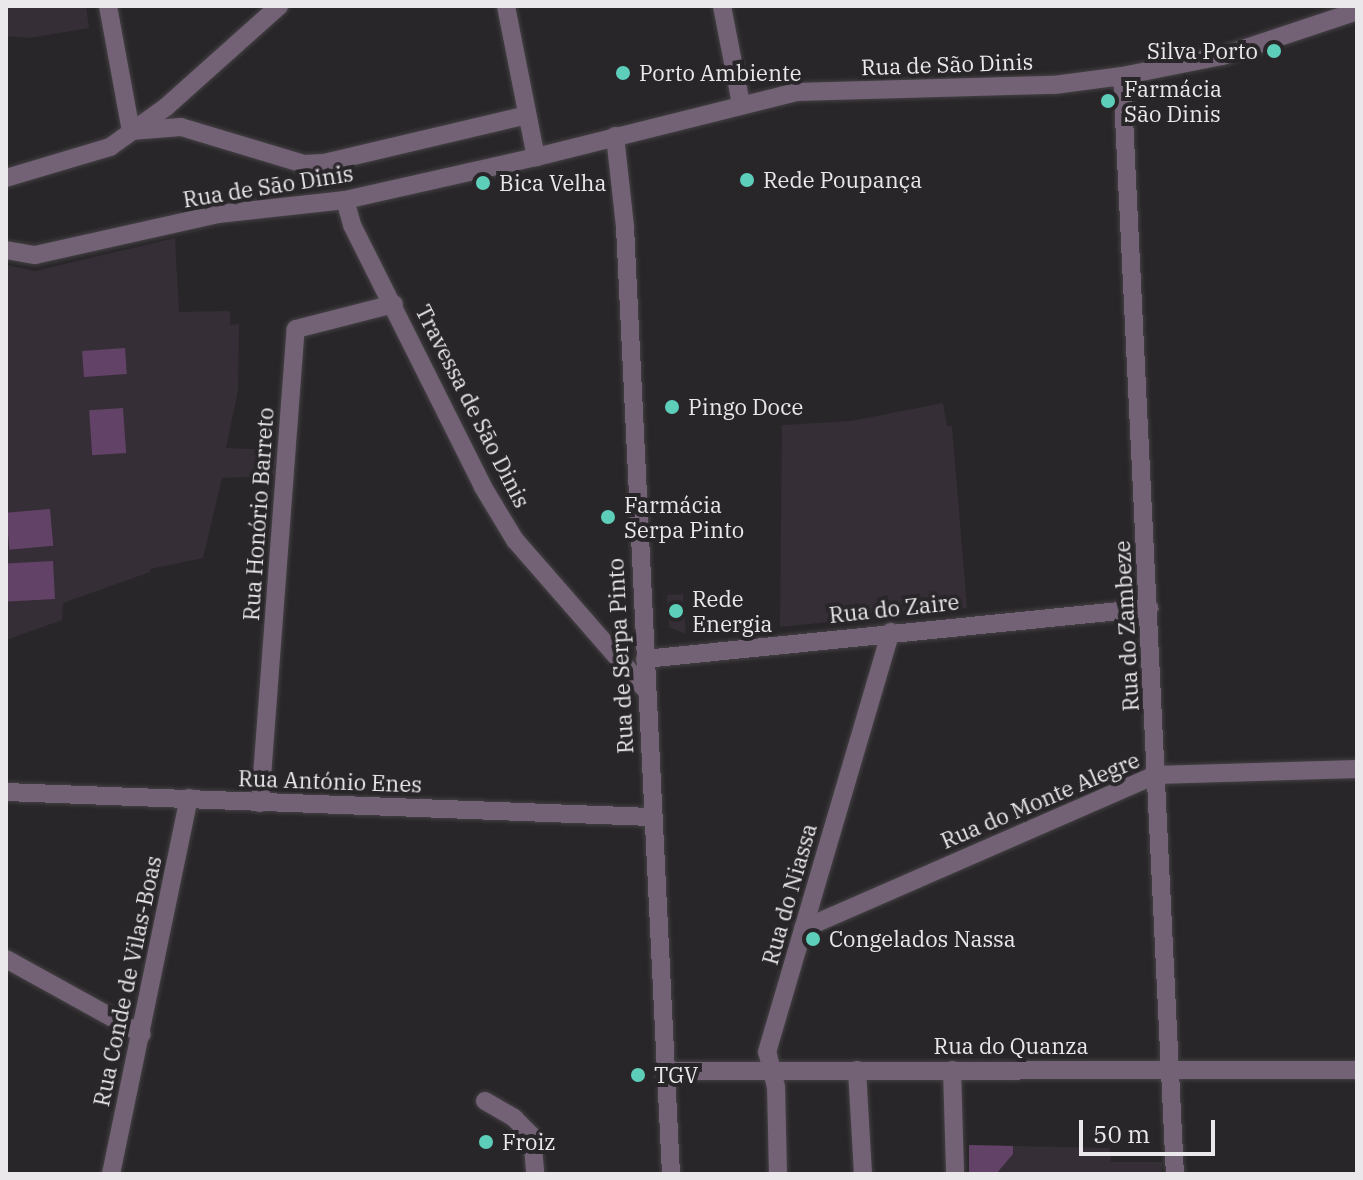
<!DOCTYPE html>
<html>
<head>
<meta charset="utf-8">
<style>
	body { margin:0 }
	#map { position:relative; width:1363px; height:1180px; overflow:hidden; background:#292629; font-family:"IBM Plex Serif",serif }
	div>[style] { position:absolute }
	.built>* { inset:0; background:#352e36 }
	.green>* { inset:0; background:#634267; transform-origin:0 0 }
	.roads { filter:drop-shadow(0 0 2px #444144) drop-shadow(0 0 2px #444144) }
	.minor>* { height:18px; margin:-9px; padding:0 9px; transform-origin:9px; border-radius:9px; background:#736276 }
	.dots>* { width:22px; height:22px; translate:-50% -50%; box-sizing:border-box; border:4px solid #292629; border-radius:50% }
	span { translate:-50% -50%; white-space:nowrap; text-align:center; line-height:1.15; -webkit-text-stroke:8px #292629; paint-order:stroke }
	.poi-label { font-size:22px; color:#eae8ea }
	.right { translate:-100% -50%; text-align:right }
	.left { translate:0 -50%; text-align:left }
	.street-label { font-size:22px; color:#eae8ea }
	.frame { position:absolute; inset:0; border:8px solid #eae8ea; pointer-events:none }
	.scale { position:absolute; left:1079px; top:1120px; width:136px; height:36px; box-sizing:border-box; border:4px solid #eae8ea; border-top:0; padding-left:10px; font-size:24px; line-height:28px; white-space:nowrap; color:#eae8ea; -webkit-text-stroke:6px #292629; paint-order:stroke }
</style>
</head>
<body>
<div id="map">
	<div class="built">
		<i style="clip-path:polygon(6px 6px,86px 6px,89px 28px,30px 38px,6px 36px)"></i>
		<i style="clip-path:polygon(175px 238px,179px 312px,230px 311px,230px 325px,239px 324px,238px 390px,226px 448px,276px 450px,275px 476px,222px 478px,203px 558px,150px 569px,150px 572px,63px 603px,62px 620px,6px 640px,6px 265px,35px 271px)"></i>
		<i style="clip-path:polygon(943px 403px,947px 426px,952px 426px,967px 608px,780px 627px,782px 425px,851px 421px)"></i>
		<i style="clip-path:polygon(683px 594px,686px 634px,669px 627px,667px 595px)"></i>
		<i style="clip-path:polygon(969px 1145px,1110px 1148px,1111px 1162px,1162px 1162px,1162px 1174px,969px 1174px)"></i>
	</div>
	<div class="green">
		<i style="left:125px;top:348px;width:26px;height:43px;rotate:86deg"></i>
		<i style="left:123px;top:408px;width:45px;height:34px;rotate:86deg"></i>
		<i style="left:50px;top:509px;width:37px;height:44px;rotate:85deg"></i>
		<i style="left:53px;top:561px;width:38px;height:47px;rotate:87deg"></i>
		<i style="clip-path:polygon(969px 1145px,1013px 1146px,1013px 1154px,996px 1174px,969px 1174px)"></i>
	</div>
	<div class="roads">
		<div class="minor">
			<i style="left:108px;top:6px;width:127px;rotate:79.6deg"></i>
			<i style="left:506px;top:6px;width:154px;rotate:78.8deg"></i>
			<i style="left:722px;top:6px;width:100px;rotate:79deg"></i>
			<i style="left:1122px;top:76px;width:1099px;rotate:87.24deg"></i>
			<i style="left:131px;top:131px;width:50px;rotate:-4.6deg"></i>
			<i style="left:181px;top:127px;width:128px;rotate:16.7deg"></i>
			<i style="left:304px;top:164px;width:20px;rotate:-3deg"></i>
			<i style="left:324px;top:163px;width:209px;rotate:-13.3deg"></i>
			<i style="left:615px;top:136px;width:92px;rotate:83.7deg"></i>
			<i style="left:625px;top:227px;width:948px;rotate:87.22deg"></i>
			<i style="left:6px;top:178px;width:109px;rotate:-16.6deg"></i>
			<i style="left:110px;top:147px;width:69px;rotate:-35.5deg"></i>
			<i style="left:166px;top:107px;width:152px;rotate:-41.8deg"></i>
			<i style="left:345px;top:200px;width:26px;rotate:74deg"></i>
			<i style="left:352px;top:225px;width:293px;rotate:63.4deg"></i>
			<i style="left:483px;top:487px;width:62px;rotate:58.9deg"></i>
			<i style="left:515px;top:540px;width:199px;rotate:48.9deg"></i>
			<i style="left:6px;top:250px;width:29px;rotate:10deg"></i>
			<i style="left:35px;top:255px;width:188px;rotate:-12.6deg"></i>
			<i style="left:218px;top:214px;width:128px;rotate:-6.3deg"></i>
			<i style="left:345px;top:200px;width:196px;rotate:-12.7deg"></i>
			<i style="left:536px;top:157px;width:268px;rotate:-14deg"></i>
			<i style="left:796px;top:92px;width:258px;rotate:-1.6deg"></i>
			<i style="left:1054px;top:85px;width:69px;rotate:-7.5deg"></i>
			<i style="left:1122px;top:76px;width:102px;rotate:-11.3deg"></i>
			<i style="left:1222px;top:56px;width:142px;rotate:-18.4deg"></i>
			<i style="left:645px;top:659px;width:507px;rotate:-5.78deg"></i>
			<i style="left:6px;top:792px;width:646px;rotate:2.22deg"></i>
			<i style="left:260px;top:803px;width:475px;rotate:-85.7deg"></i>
			<i style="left:296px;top:329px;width:101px;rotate:-14.3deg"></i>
			<i style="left:803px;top:929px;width:385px;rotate:-23.6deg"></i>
			<i style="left:1156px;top:775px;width:201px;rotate:-1.7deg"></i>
			<i style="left:6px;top:959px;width:155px;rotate:28.9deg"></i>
			<i style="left:857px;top:1070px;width:104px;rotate:86.7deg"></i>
			<i style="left:952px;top:1070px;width:104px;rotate:88.3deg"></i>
			<i style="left:666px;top:1071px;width:691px;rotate:-0.08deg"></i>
			<i style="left:485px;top:1101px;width:34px;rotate:30deg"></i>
			<i style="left:514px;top:1118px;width:25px;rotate:45deg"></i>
			<i style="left:532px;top:1136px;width:38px;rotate:85deg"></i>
			<i style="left:111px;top:1174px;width:384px;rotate:-78.3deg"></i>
			<i style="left:778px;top:1174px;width:87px;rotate:-91.3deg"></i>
			<i style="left:776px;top:1087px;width:36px;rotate:-104deg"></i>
			<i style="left:767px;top:1052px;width:438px;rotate:-73.6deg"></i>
		</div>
	</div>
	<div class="dots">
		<i style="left:1274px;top:51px;background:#5cceba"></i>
		<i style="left:623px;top:73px;background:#5cceba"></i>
		<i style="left:1108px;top:101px;background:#5cceba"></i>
		<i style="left:747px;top:180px;background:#5cceba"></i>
		<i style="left:483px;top:183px;background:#5cceba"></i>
		<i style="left:672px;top:407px;background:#5cceba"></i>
		<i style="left:608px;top:517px;background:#5cceba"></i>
		<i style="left:676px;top:611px;background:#5cceba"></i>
		<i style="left:813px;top:939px;background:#5cceba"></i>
		<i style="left:638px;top:1075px;background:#5cceba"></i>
		<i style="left:486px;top:1142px;background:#5cceba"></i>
	</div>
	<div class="poi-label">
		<span class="right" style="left:1258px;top:51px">Silva Porto</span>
		<span class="left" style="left:639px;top:73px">Porto Ambiente</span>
		<span class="left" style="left:1124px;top:101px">Farmácia<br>São Dinis</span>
		<span class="left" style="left:763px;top:180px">Rede Poupança</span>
		<span class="left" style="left:499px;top:183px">Bica Velha</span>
		<span class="left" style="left:688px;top:407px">Pingo Doce</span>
		<span class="left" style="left:624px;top:517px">Farmácia<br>Serpa Pinto</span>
		<span class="left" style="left:692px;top:611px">Rede<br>Energia</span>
		<span class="left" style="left:829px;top:939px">Congelados Nassa</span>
		<span class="left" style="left:654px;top:1075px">TGV</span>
		<span class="left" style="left:502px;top:1142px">Froiz</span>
	</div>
	<div class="street-label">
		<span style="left:947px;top:64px;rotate:-2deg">Rua de São Dinis</span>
		<span style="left:268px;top:186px;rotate:-9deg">Rua de São Dinis</span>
		<span style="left:473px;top:406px;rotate:63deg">Travessa de São Dinis</span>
		<span style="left:258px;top:514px;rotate:-86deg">Rua Honório Barreto</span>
		<span style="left:894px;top:608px;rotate:-6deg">Rua do Zaire</span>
		<span style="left:1126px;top:626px;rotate:-93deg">Rua do Zambeze</span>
		<span style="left:620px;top:656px;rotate:-93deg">Rua de Serpa Pinto</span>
		<span style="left:330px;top:781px;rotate:2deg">Rua António Enes</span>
		<span style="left:1040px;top:800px;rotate:-23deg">Rua do Monte Alegre</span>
		<span style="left:789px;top:894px;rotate:-74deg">Rua do Niassa</span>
		<span style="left:127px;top:981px;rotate:-78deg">Rua Conde de Vilas-Boas</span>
		<span style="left:1011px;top:1046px">Rua do Quanza</span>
	</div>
	<div class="frame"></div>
	<div class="scale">50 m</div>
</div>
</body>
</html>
